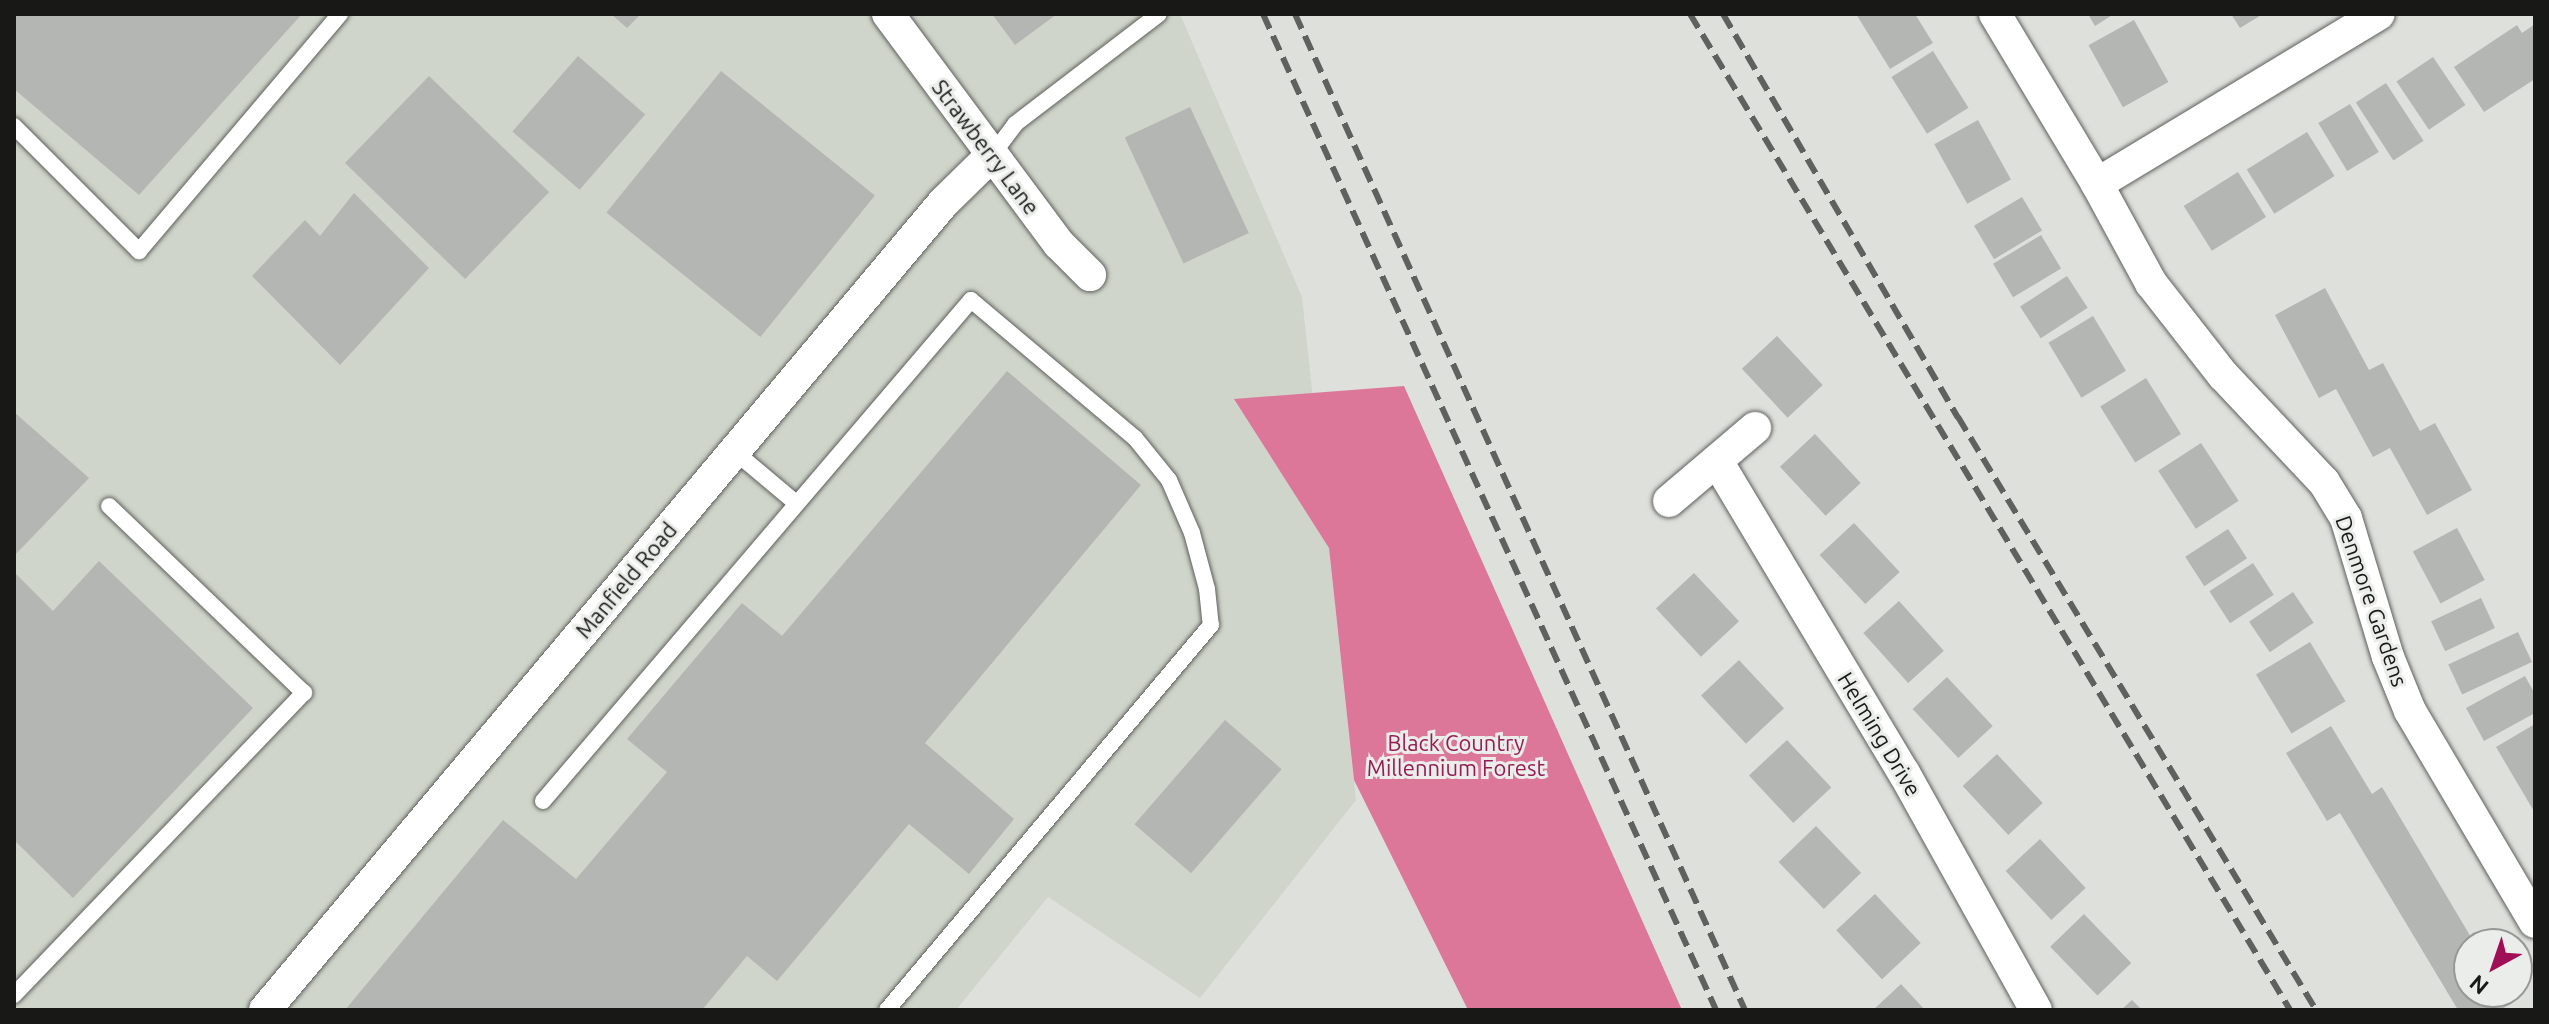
<!DOCTYPE html>
<html>
<head>
<meta charset="utf-8">
<style>
	body { margin:0 }
	#map { position:relative; width:2549px; height:1024px; overflow:hidden; background:#dee0dc; font-family:Ubuntu,sans-serif }
	div>[style] { position:absolute }
	.built>* { inset:0; background:#cfd5ca }
	.forest>* { inset:0; background:#dc7799 }
	.building>* { inset:0; background:#b4b6b3; transform-origin:0 0 }
	.roads { filter:drop-shadow(0 0 2px #5f605d) drop-shadow(0 0 2px #5f605d) }
	.lane>* { height:16px; margin:-8px; padding:0 8px; transform-origin:8px; border-radius:8px; background:#fff }
	.street>* { height:32px; margin:-16px; padding:0 16px; transform-origin:16px; border-radius:16px; background:#fff }
	.rail>* { height:6px; margin-top:-3px; transform-origin:0; background:repeating-linear-gradient(90deg,#60615f 0 16px,transparent 0 24px) }
	span { translate:-50% -50%; white-space:nowrap; text-align:center; line-height:1.15; -webkit-text-stroke:6px #ebedea; paint-order:stroke }
	.street-label { font-size:22px; color:#181817 }
	.park-label { font-size:22px; color:#951d53 }
	.frame { position:absolute; inset:0; border:16px solid #181817; pointer-events:none }
	.north { position:absolute; left:2453px; top:928px; width:80px; height:80px; box-sizing:border-box; background:#ebedea; border:2px solid #979896; border-radius:50%; rotate:220deg; font-size:22px; font-weight:700; line-height:32px; text-align:center; color:#181817 }
	.north::after { content:''; display:block; margin:auto; width:28px; height:36px; background:#a00e55; clip-path:polygon(50% 0,100% 100%,50% 72%,0 100%) }
</style>
</head>
<body>
<div id="map">
	<div class="built">
		<i style="clip-path:polygon(14px 14px,1180px 14px,1302px 297px,1356px 800px,1200px 998px,1048px 897px,956px 1010px,14px 1010px)"></i>
	</div>
	<div class="forest">
		<i style="clip-path:polygon(1404px 386px,1682px 1010px,1468px 1010px,1354px 780px,1329px 548px,1234px 399px)"></i>
	</div>
	<div class="building">
		<i style="clip-path:polygon(14px 14px,302px 14px,139px 195px,14px 89px)"></i>
		<i style="clip-path:polygon(611px 14px,641px 14px,627px 28px)"></i>
		<i style="clip-path:polygon(992px 14px,1057px 14px,1015px 45px)"></i>
		<i style="clip-path:polygon(1856px 14px,1915px 14px,1933px 43px,1890px 69px)"></i>
		<i style="clip-path:polygon(2088px 14px,2114px 14px,2095px 26px)"></i>
		<i style="clip-path:polygon(2231px 14px,2263px 14px,2240px 28px)"></i>
		<i style="left:2134px;top:20px;width:71px;height:52px;rotate:61deg"></i>
		<i style="clip-path:polygon(2535px 24px,2535px 79px,2484px 112px,2454px 67px,2517px 25px,2522px 33px)"></i>
		<i style="left:1933px;top:51px;width:67px;height:49px;rotate:58deg"></i>
		<i style="left:578px;top:56px;width:89px;height:100px;rotate:41deg"></i>
		<i style="left:2433px;top:57px;width:58px;height:44px;rotate:56deg"></i>
		<i style="left:721px;top:71px;width:198px;height:182px;rotate:39deg"></i>
		<i style="left:429px;top:76px;width:167px;height:121px;rotate:44deg"></i>
		<i style="left:2386px;top:83px;width:69px;height:36px;rotate:57deg"></i>
		<i style="left:2350px;top:104px;width:56px;height:37px;rotate:59deg"></i>
		<i style="left:1190px;top:107px;width:139px;height:72px;rotate:65deg"></i>
		<i style="left:1978px;top:120px;width:68px;height:50px;rotate:61deg"></i>
		<i style="left:2307px;top:132px;width:52px;height:71px;rotate:58deg"></i>
		<i style="left:2238px;top:172px;width:53px;height:64px;rotate:58deg"></i>
		<i style="clip-path:polygon(354px 193px,429px 268px,340px 365px,252px 276px,305px 220px,320px 236px)"></i>
		<i style="left:2022px;top:197px;width:39px;height:56px;rotate:59deg"></i>
		<i style="left:2041px;top:235px;width:39px;height:56px;rotate:59deg"></i>
		<i style="left:2067px;top:276px;width:38px;height:56px;rotate:57deg"></i>
		<i style="clip-path:polygon(2325px 288px,2369px 370px,2383px 363px,2420px 431px,2435px 423px,2472px 490px,2427px 515px,2390px 448px,2373px 457px,2336px 389px,2319px 398px,2275px 315px)"></i>
		<i style="left:2093px;top:316px;width:64px;height:52px;rotate:59deg"></i>
		<i style="left:1777px;top:336px;width:67px;height:48px;rotate:47deg"></i>
		<i style="clip-path:polygon(1007px 371px,1141px 485px,925px 743px,1014px 819px,969px 874px,909px 824px,777px 981px,747px 956px,702px 1010px,345px 1010px,503px 820px,576px 879px,667px 772px,627px 739px,742px 603px,782px 636px)"></i>
		<i style="left:2146px;top:378px;width:66px;height:54px;rotate:58deg"></i>
		<i style="clip-path:polygon(14px 412px,89px 478px,14px 556px)"></i>
		<i style="left:1815px;top:434px;width:67px;height:48px;rotate:47deg"></i>
		<i style="left:2201px;top:443px;width:69px;height:51px;rotate:57deg"></i>
		<i style="left:1854px;top:523px;width:67px;height:47px;rotate:47deg"></i>
		<i style="left:2457px;top:528px;width:59px;height:50px;rotate:62deg"></i>
		<i style="left:2228px;top:529px;width:35px;height:51px;rotate:57deg"></i>
		<i style="clip-path:polygon(99px 561px,253px 708px,73px 898px,14px 840px,14px 572px,53px 611px)"></i>
		<i style="left:2253px;top:563px;width:38px;height:52px;rotate:57deg"></i>
		<i style="left:1694px;top:573px;width:66px;height:52px;rotate:47deg"></i>
		<i style="left:2293px;top:592px;width:37px;height:53px;rotate:56deg"></i>
		<i style="left:2481px;top:598px;width:33px;height:55px;rotate:65deg"></i>
		<i style="left:1899px;top:601px;width:67px;height:48px;rotate:48deg"></i>
		<i style="left:2518px;top:632px;width:33px;height:77px;rotate:65deg"></i>
		<i style="left:2310px;top:642px;width:69px;height:63px;rotate:59deg"></i>
		<i style="left:1739px;top:660px;width:66px;height:52px;rotate:47deg"></i>
		<i style="clip-path:polygon(2525px 676px,2535px 694px,2535px 713px,2484px 741px,2466px 708px)"></i>
		<i style="left:1947px;top:677px;width:67px;height:47px;rotate:47deg"></i>
		<i style="left:1225px;top:720px;width:75px;height:138px;rotate:41deg"></i>
		<i style="clip-path:polygon(2535px 724px,2535px 813px,2496px 747px)"></i>
		<i style="clip-path:polygon(2331px 726px,2372px 794px,2382px 787px,2475px 944px,2469px 944px,2469px 992px,2504px 992px,2511px 1004px,2500px 1010px,2458px 1010px,2340px 813px,2327px 821px,2286px 753px)"></i>
		<i style="left:1787px;top:740px;width:65px;height:52px;rotate:47deg"></i>
		<i style="left:1997px;top:754px;width:67px;height:47px;rotate:47deg"></i>
		<i style="left:1816px;top:826px;width:65px;height:52px;rotate:46deg"></i>
		<i style="left:2040px;top:839px;width:67px;height:47px;rotate:47deg"></i>
		<i style="left:1875px;top:894px;width:67px;height:53px;rotate:47deg"></i>
		<i style="left:2084px;top:914px;width:68px;height:47px;rotate:46deg"></i>
		<i style="clip-path:polygon(1901px 984px,1925px 1010px,1873px 1010px)"></i>
		<i style="clip-path:polygon(2132px 1000px,2142px 1010px,2121px 1010px)"></i>
	</div>
	<div class="roads">
		<div class="lane">
			<i style="left:14px;top:126px;width:177px;rotate:45deg"></i>
			<i style="left:139px;top:251px;width:311px;rotate:-49.7deg"></i>
			<i style="left:992px;top:155px;width:39px;rotate:-53deg"></i>
			<i style="left:1015px;top:124px;width:181px;rotate:-37.4deg"></i>
			<i style="left:734px;top:451px;width:81px;rotate:40deg"></i>
			<i style="left:543px;top:801px;width:659px;rotate:-49.49deg"></i>
			<i style="left:971px;top:300px;width:214px;rotate:40.1deg"></i>
			<i style="left:1135px;top:438px;width:54px;rotate:51deg"></i>
			<i style="left:1169px;top:480px;width:58px;rotate:66.5deg"></i>
			<i style="left:1192px;top:533px;width:58px;rotate:75deg"></i>
			<i style="left:1207px;top:589px;width:36px;rotate:84deg"></i>
			<i style="left:1211px;top:625px;width:503px;rotate:130.08deg"></i>
			<i style="left:14px;top:995px;width:419px;rotate:-46.2deg"></i>
			<i style="left:304px;top:693px;width:270px;rotate:-136.2deg"></i>
		</div>
		<div class="street">
			<i style="left:888px;top:14px;width:287px;rotate:53.4deg"></i>
			<i style="left:1059px;top:244px;width:44px;rotate:45deg"></i>
			<i style="left:1995px;top:14px;width:198px;rotate:59deg"></i>
			<i style="left:2097px;top:184px;width:113px;rotate:61.4deg"></i>
			<i style="left:2151px;top:283px;width:117px;rotate:52deg"></i>
			<i style="left:2223px;top:375px;width:147px;rotate:46.7deg"></i>
			<i style="left:2324px;top:482px;width:42px;rotate:58.6deg"></i>
			<i style="left:2346px;top:518px;width:145px;rotate:73.2deg"></i>
			<i style="left:2388px;top:657px;width:58px;rotate:67.8deg"></i>
			<i style="left:2410px;top:711px;width:245px;rotate:59.4deg"></i>
			<i style="left:2097px;top:184px;width:329px;rotate:-31.1deg"></i>
			<i style="left:1717px;top:461px;width:364px;rotate:59.1deg"></i>
			<i style="left:1904px;top:773px;width:271px;rotate:60.9deg"></i>
			<i style="left:1669px;top:501px;width:113px;rotate:-40.3deg"></i>
			<i style="left:265px;top:1010px;width:1054px;rotate:-49.96deg"></i>
			<i style="left:943px;top:203px;width:69px;rotate:-44.4deg"></i>
		</div>
	</div>
	<div class="rail">
		<i style="left:1263px;top:14px;width:1094px;rotate:65.54deg"></i>
		<i style="left:1295px;top:14px;width:1093px;rotate:65.69deg"></i>
		<i style="left:1690px;top:14px;width:1163px;rotate:58.93deg"></i>
		<i style="left:1723px;top:14px;width:467px;rotate:59.8deg"></i>
		<i style="left:1958px;top:417px;width:693px;rotate:58.88deg"></i>
	</div>
	<div class="street-label">
		<span style="left:986px;top:147px;rotate:53deg">Strawberry Lane</span>
		<span style="left:626px;top:580px;rotate:-50deg">Manfield Road</span>
		<span style="left:2372px;top:601px;rotate:71deg">Denmore Gardens</span>
		<span style="left:1880px;top:734px;rotate:59deg">Helming Drive</span>
	</div>
	<div class="park-label">
		<span style="left:1456px;top:755px">Black Country<br>Millennium Forest</span>
	</div>
	<div class="frame"></div>
	<div class="north">N</div>
</div>
</body>
</html>
